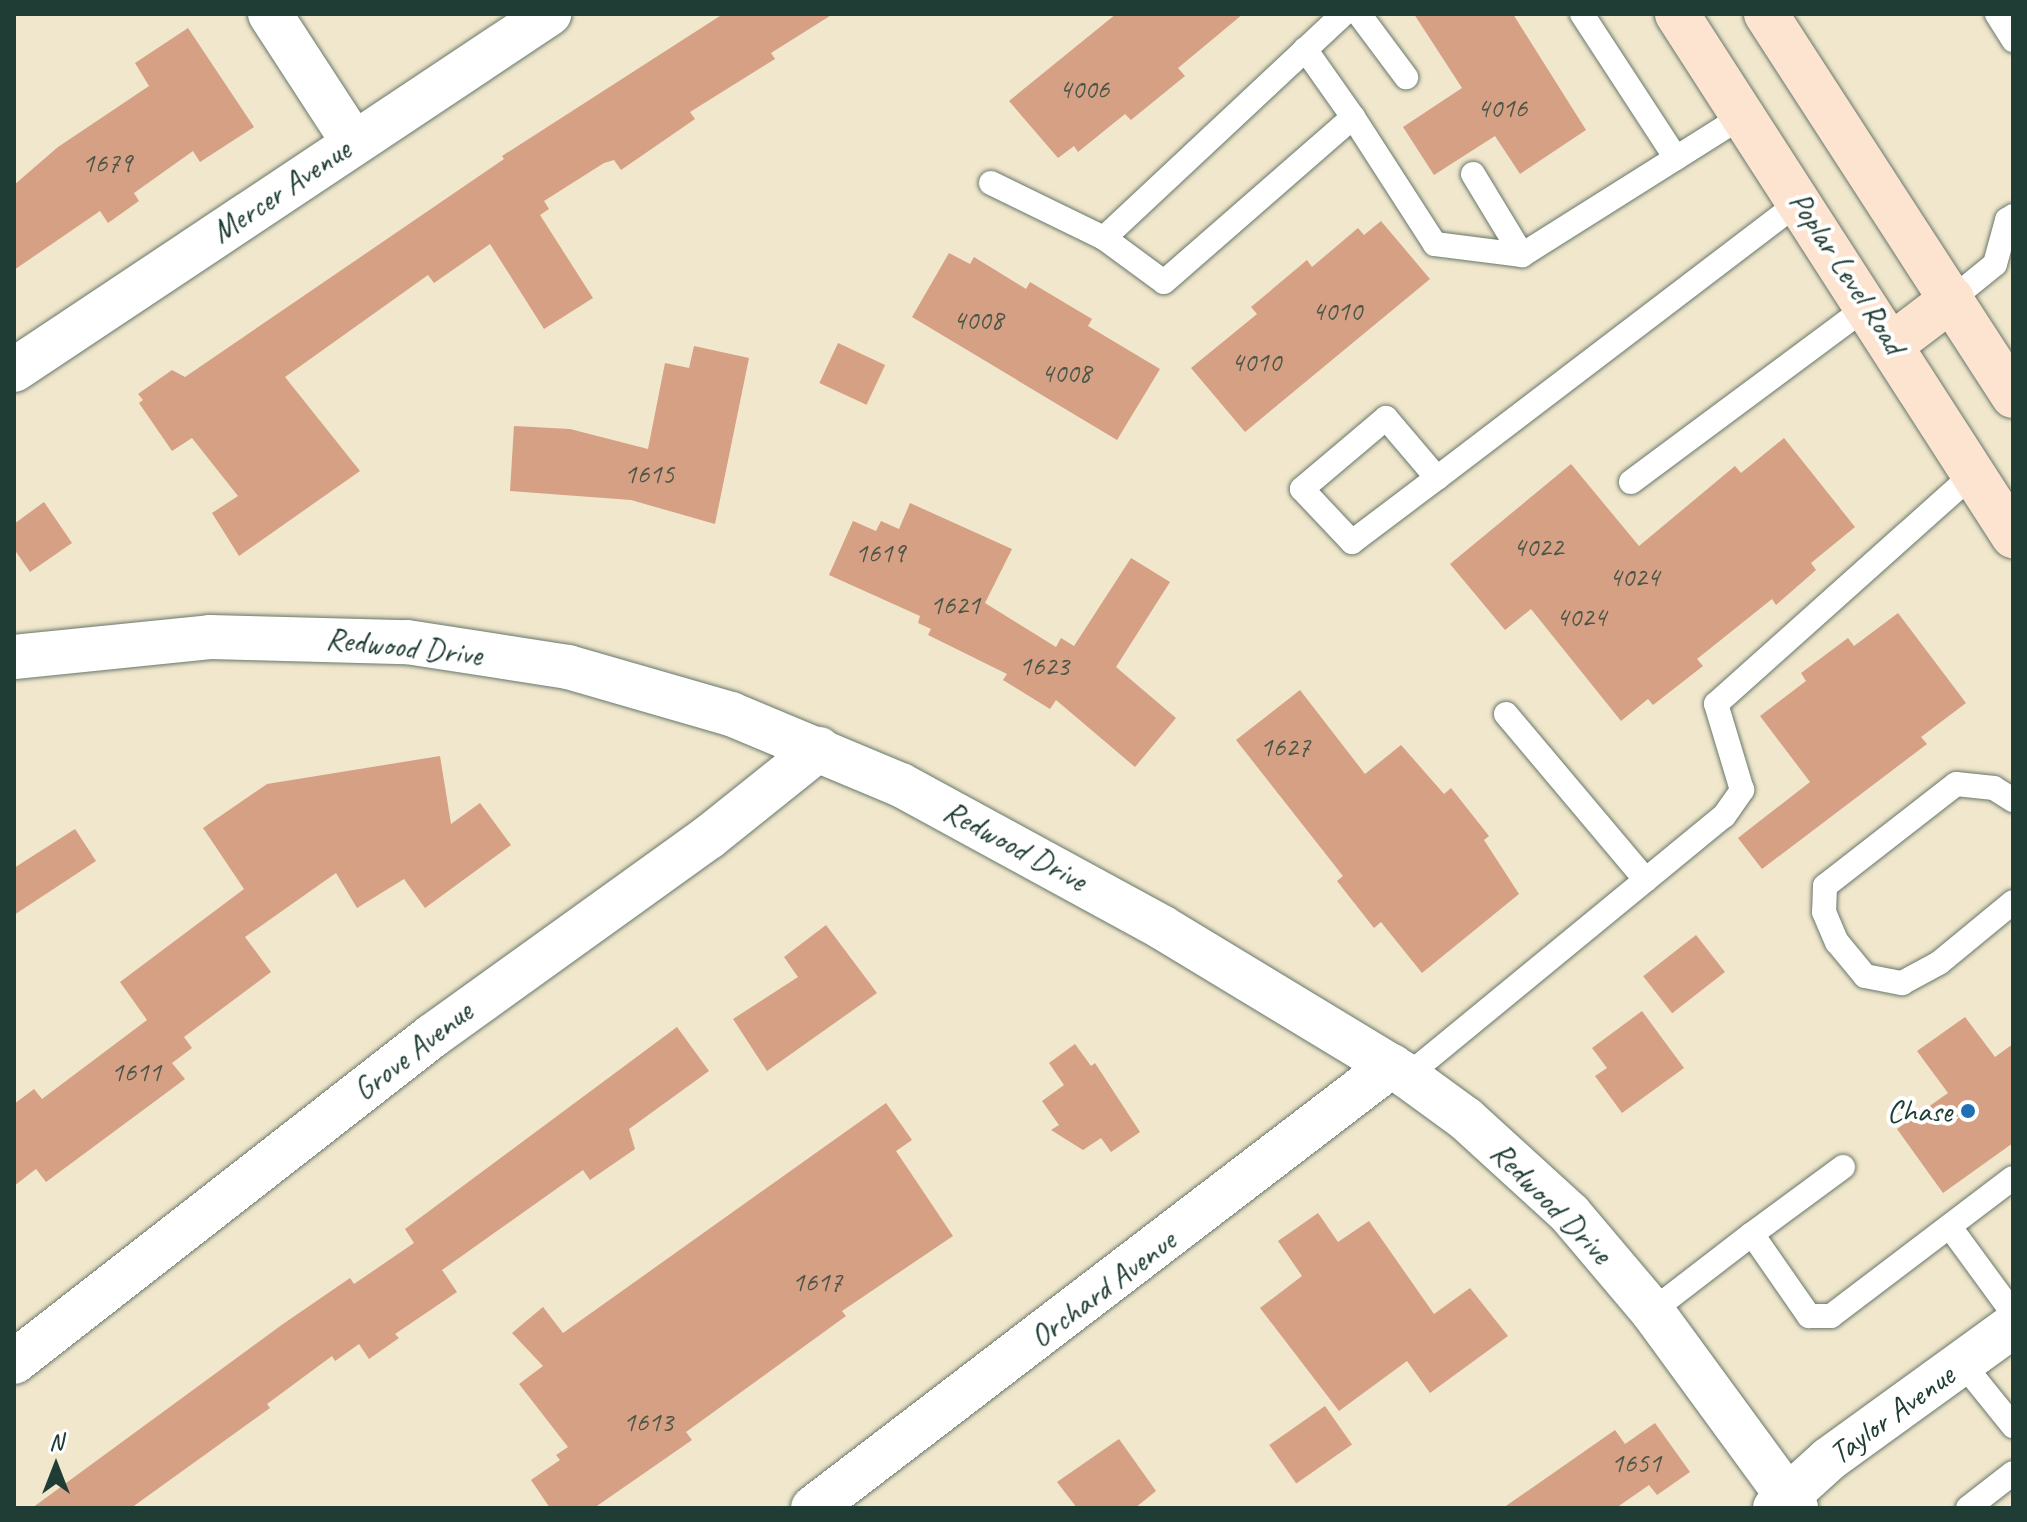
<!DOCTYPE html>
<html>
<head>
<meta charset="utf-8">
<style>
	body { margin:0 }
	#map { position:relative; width:2027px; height:1522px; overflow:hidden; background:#f1e7cd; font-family:Caveat,sans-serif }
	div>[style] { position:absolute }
	.building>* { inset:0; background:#d5a083; transform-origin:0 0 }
	.roads { filter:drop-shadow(0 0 2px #68786a) drop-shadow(0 0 2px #68786a) }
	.lane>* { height:24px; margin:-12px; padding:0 12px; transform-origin:12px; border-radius:12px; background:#fff }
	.street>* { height:44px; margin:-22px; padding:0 22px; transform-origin:22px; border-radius:22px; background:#fff }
	.secondary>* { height:44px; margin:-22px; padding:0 22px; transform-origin:22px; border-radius:22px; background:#fde4d1 }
	.dots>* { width:22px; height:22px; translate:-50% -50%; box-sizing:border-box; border:4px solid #fff; border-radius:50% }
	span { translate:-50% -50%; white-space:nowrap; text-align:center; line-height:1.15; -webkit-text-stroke:8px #fff; paint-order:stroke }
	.number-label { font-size:28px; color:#4c5648 }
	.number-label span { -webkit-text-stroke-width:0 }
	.street-label { font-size:32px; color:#1f3d34 }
	.poi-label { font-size:32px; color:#1f3d34 }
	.right { translate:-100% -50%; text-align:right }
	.frame { position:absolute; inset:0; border:16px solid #1f3d34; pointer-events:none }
	.north { position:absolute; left:16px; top:1426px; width:80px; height:80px; -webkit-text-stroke:6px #fff; paint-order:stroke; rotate:0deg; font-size:22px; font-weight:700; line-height:32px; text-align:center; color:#1f3d34 }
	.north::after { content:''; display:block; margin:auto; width:28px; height:36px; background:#1f3d34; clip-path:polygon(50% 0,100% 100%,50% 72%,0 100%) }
</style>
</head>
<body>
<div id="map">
	<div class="building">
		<i style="clip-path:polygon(723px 14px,833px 14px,771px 53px,775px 59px,690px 112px,695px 119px,621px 170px,614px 160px,604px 163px,544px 201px,549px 209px,540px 215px,593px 298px,544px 329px,490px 244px,434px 283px,428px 275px,285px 377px,360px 471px,239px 556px,212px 513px,238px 496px,192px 438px,172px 451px,139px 403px,143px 400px,138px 394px,172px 370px,185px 377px,504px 159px,502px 156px)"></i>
		<i style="clip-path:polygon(1116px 14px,1243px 14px,1178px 68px,1185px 76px,1131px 120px,1125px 114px,1078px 152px,1074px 146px,1058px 158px,1009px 101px)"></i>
		<i style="clip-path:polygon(1414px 14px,1513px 14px,1586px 130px,1520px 174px,1495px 136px,1434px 175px,1403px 127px,1462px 88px)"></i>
		<i style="clip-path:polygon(188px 28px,254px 127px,200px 162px,193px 151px,134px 193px,139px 201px,108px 223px,100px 211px,14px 270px,14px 185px,58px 147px,149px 86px,135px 63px)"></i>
		<i style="clip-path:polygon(1381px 221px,1430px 279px,1245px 432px,1191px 368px,1257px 314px,1251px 307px,1307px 260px,1312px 267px,1358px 228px,1364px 235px)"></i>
		<i style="clip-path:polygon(949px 253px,970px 264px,974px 257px,1026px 289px,1030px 282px,1092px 319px,1088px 326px,1160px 369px,1117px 440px,912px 317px)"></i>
		<i style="left:838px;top:343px;width:52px;height:44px;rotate:25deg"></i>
		<i style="clip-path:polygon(694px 346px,749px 358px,715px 524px,631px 500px,510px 491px,514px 426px,570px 429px,648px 449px,665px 363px,689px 368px)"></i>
		<i style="clip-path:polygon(1784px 438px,1855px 527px,1811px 563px,1816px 570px,1776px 605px,1772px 599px,1697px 659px,1703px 666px,1653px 705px,1648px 699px,1621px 721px,1531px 609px,1505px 630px,1450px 564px,1571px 464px,1639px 546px,1735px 466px,1741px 473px)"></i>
		<i style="clip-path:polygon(44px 502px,72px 543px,30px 572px,14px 549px,14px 524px)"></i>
		<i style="clip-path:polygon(910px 503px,1012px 549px,985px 603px,1056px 647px,1061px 638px,1074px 646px,1131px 558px,1170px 582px,1116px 667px,1176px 718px,1135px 767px,1056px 700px,1050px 709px,1003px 680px,1007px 674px,928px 635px,931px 629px,918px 623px,920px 616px,829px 575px,853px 521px,876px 531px,881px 521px,899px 529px)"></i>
		<i style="clip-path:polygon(1898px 613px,1966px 703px,1921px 737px,1927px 744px,1762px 869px,1738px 838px,1810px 782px,1760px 716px,1806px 681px,1801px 673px,1848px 638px,1854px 646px)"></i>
		<i style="clip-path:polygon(1300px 690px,1365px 774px,1401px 745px,1444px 794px,1451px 788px,1489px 836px,1484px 840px,1519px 894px,1422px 973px,1381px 922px,1374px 928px,1337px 881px,1343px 876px,1236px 740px)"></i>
		<i style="clip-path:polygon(440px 756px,451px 824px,480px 803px,511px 845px,425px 908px,404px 879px,357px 908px,336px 873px,245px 937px,271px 972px,184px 1037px,192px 1048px,172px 1063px,185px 1079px,46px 1182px,36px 1169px,14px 1186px,14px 1104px,34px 1089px,42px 1099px,147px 1020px,120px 982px,244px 889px,203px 828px,267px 784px)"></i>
		<i style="clip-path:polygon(75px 829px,96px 861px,14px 915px,14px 868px)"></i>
		<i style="clip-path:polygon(826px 925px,877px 993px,767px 1071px,733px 1019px,798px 977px,784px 957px)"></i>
		<i style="left:1696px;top:935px;width:47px;height:67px;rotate:52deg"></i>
		<i style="clip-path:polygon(1642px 1011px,1684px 1068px,1622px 1113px,1595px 1076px,1607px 1068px,1592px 1048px)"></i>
		<i style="clip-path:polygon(1965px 1017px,1995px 1057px,2013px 1044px,2013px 1143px,1943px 1193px,1897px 1129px,1948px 1093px,1917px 1051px)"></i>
		<i style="clip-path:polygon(677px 1027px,709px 1071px,629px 1129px,635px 1149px,590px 1180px,583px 1170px,442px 1270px,457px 1292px,395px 1334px,399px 1338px,369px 1359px,359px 1344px,335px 1361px,332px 1356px,267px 1404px,270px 1408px,131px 1508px,32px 1508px,283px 1324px,350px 1278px,354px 1284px,414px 1243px,405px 1229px)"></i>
		<i style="clip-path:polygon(1075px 1044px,1091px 1066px,1095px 1063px,1140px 1132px,1111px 1152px,1101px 1138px,1083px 1150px,1051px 1130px,1059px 1125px,1042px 1101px,1064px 1085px,1049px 1063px)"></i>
		<i style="clip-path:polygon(886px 1103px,912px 1140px,896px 1151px,953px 1236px,842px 1311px,846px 1316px,686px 1432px,692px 1440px,594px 1508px,550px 1508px,531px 1480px,560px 1460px,556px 1455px,568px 1447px,519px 1384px,543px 1366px,512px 1333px,543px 1307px,563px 1333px)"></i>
		<i style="clip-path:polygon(1318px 1213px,1338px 1242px,1369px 1221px,1434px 1314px,1470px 1288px,1508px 1336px,1430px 1393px,1407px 1361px,1339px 1411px,1260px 1308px,1302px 1276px,1278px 1241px)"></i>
		<i style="left:1325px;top:1406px;width:47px;height:68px;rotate:55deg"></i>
		<i style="clip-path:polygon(1655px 1423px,1690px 1472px,1657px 1495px,1649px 1485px,1616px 1508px,1503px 1508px,1615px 1430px,1625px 1444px)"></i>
		<i style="clip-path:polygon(1119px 1439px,1156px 1491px,1135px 1508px,1077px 1508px,1057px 1482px)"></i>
	</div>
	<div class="roads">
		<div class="lane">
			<i style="left:1359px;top:14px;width:79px;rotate:53.3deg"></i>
			<i style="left:1582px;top:14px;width:172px;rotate:56.9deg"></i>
			<i style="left:1997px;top:14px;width:31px;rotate:58deg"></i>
			<i style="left:1305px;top:49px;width:83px;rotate:54.8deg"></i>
			<i style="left:1473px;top:174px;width:95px;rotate:58.8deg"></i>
			<i style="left:1522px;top:255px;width:262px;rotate:-32.2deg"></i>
			<i style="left:991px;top:183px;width:126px;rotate:26deg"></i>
			<i style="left:1104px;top:238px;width:328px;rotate:-43.1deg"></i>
			<i style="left:1104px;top:238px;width:74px;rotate:36.3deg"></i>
			<i style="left:1164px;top:282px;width:251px;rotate:-41.1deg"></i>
			<i style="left:1353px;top:117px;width:151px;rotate:57.2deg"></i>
			<i style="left:1435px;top:244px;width:88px;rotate:7.2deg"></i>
			<i style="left:1952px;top:299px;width:55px;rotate:-39.1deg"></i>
			<i style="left:1995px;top:264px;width:46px;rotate:-74.7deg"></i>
			<i style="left:2007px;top:220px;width:7px;rotate:-34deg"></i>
			<i style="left:1437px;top:478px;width:79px;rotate:-130.4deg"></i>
			<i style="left:1386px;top:418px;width:110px;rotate:139.8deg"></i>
			<i style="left:1302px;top:489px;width:73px;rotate:46.7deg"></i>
			<i style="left:1352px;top:542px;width:106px;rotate:-37deg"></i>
			<i style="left:1437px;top:478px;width:457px;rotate:-37.3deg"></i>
			<i style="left:1631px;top:482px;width:297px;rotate:-36.6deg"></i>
			<i style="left:1506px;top:714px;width:217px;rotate:49.9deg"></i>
			<i style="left:2013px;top:800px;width:22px;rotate:-148deg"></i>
			<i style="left:1994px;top:788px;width:38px;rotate:-174deg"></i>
			<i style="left:1956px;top:784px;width:166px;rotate:142.1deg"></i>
			<i style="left:1825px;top:886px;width:26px;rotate:92deg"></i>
			<i style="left:1824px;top:912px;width:33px;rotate:67deg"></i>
			<i style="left:1837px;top:942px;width:44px;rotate:50.5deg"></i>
			<i style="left:1865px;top:976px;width:38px;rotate:11deg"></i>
			<i style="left:1902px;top:983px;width:42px;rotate:-28.4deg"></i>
			<i style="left:1939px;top:963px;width:96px;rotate:-39.5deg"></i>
			<i style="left:1407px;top:1076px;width:410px;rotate:-39.4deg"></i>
			<i style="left:1724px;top:816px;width:32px;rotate:-55deg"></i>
			<i style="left:1742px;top:790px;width:90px;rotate:-106.8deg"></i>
			<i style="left:1716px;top:704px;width:346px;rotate:-41.8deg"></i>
			<i style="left:1950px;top:1227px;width:107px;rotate:53.8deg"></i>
			<i style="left:1752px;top:1234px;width:113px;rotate:-36.4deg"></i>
			<i style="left:1652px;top:1311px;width:126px;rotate:-37.6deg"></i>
			<i style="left:1752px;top:1234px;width:100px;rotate:55.2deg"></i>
			<i style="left:1809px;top:1316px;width:22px"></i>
			<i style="left:1831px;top:1316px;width:228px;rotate:-37.2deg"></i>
			<i style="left:1963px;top:1364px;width:80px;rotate:51.1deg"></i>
			<i style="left:1968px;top:1508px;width:57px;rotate:-37.9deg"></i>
		</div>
		<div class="street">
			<i style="left:270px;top:14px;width:153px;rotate:57deg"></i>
			<i style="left:14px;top:370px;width:643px;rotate:-33.64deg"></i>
			<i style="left:14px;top:657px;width:197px;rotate:-5.8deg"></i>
			<i style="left:210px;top:637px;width:197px;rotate:1.5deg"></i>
			<i style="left:407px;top:642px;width:163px;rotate:8.8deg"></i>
			<i style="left:568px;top:667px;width:170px;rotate:16.1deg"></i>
			<i style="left:731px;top:714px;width:184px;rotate:22.7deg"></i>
			<i style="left:901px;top:785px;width:298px;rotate:28.6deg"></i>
			<i style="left:1163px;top:928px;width:285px;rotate:31.2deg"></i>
			<i style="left:1407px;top:1076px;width:73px;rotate:36.1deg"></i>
			<i style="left:1466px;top:1119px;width:141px;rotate:42.4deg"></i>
			<i style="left:1570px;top:1214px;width:127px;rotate:49.8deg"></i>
			<i style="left:1652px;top:1311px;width:244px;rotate:53.8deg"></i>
			<i style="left:14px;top:1362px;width:530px;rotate:-37.95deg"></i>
			<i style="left:432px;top:1036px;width:341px;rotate:-35.7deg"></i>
			<i style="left:709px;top:837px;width:141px;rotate:-38.7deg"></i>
			<i style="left:813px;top:1508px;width:728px;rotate:-37.41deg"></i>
			<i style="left:1775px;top:1508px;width:73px;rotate:-42.2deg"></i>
			<i style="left:1829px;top:1459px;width:227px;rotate:-35.9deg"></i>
		</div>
		<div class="secondary">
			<i style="left:1677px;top:14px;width:621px;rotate:57.23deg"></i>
			<i style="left:1766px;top:14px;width:455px;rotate:57.1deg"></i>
			<i style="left:1894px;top:343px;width:73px;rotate:-37.2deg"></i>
		</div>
	</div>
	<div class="dots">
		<i style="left:1968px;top:1111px;background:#1f6fb2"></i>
	</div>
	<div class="number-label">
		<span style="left:1084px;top:89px">4006</span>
		<span style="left:1502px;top:108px">4016</span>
		<span style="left:107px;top:163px">1679</span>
		<span style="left:1337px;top:311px">4010</span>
		<span style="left:978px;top:320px">4008</span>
		<span style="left:1256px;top:362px">4010</span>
		<span style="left:1066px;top:373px">4008</span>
		<span style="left:649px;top:474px">1615</span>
		<span style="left:1538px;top:547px">4022</span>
		<span style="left:880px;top:553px">1619</span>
		<span style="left:1634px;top:577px">4024</span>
		<span style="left:955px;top:605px">1621</span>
		<span style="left:1581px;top:617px">4024</span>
		<span style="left:1044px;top:666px">1623</span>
		<span style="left:1285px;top:747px">1627</span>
		<span style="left:136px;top:1072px">1611</span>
		<span style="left:817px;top:1282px">1617</span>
		<span style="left:648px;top:1422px">1613</span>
		<span style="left:1636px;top:1463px">1651</span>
	</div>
	<div class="street-label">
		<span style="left:281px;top:191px;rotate:-34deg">Mercer Avenue</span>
		<span style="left:1847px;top:273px;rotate:57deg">Poplar Level Road</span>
		<span style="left:404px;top:647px;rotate:6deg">Redwood Drive</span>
		<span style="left:1015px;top:846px;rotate:28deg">Redwood Drive</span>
		<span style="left:413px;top:1051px;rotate:-38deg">Grove Avenue</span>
		<span style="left:1551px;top:1203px;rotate:45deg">Redwood Drive</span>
		<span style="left:1103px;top:1289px;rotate:-37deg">Orchard Avenue</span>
		<span style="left:1892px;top:1415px;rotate:-36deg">Taylor Avenue</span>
	</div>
	<div class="poi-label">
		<span class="right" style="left:1952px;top:1111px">Chase</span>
	</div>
	<div class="frame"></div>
	<div class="north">N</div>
</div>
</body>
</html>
